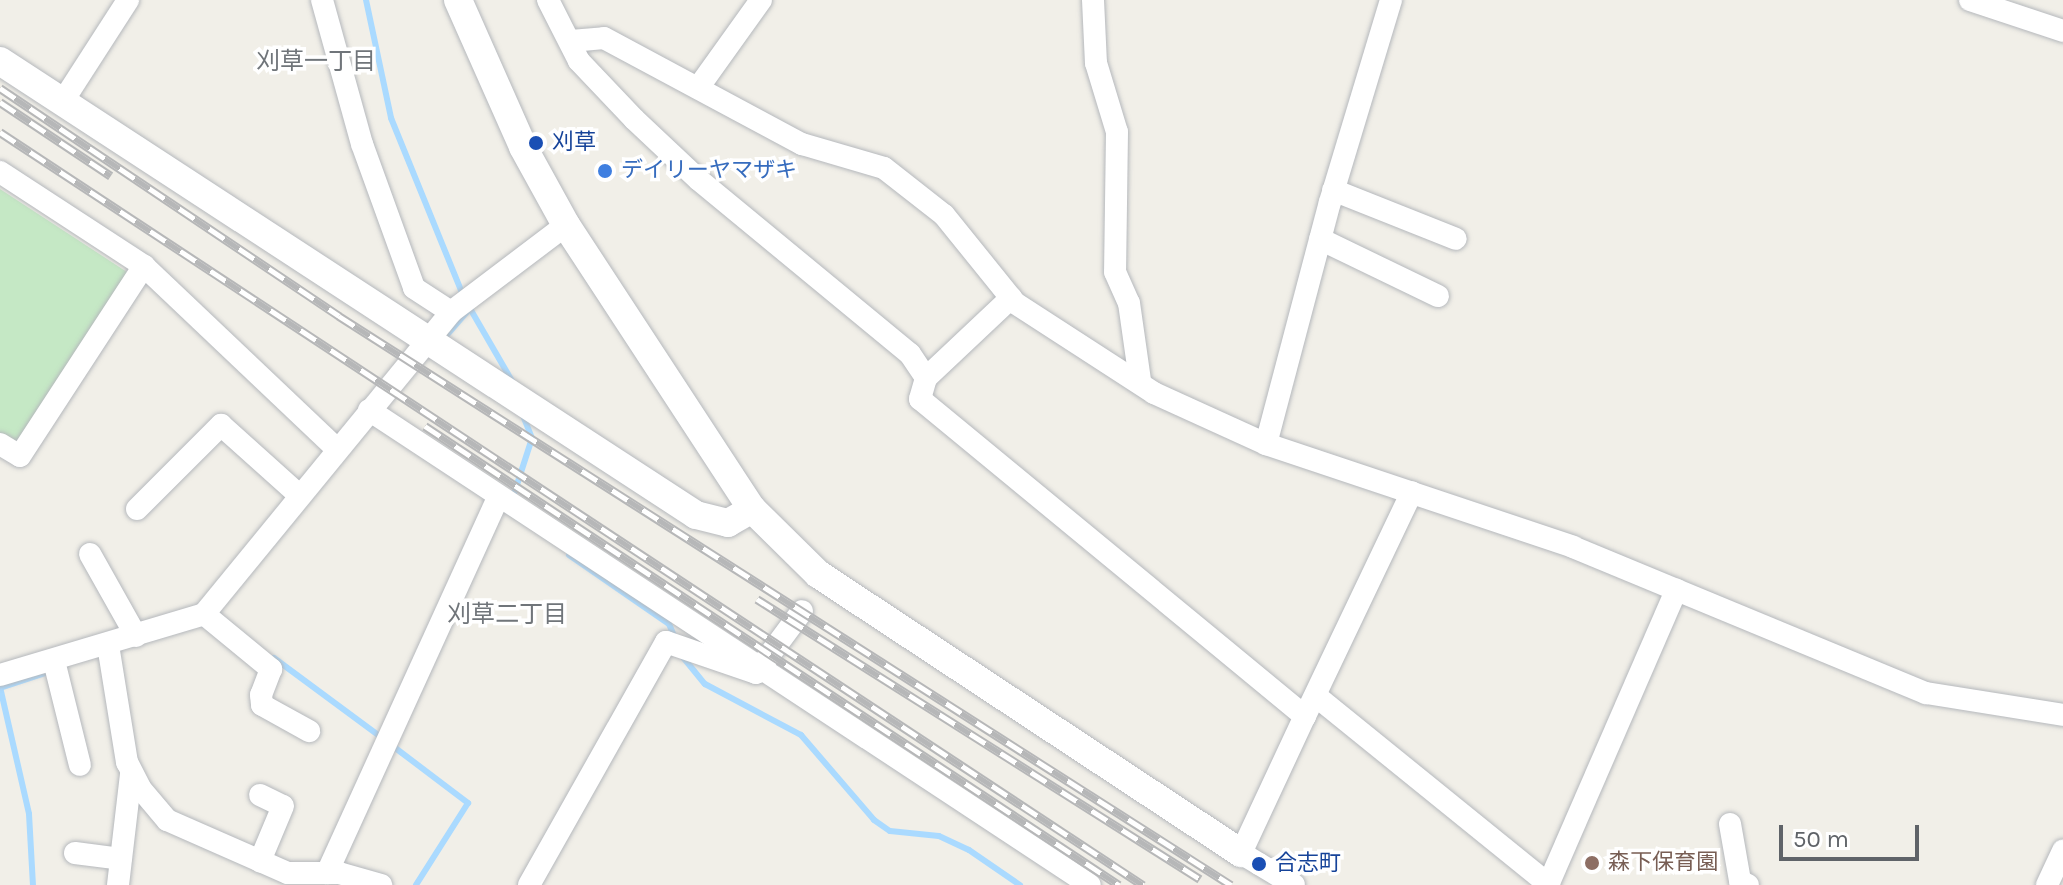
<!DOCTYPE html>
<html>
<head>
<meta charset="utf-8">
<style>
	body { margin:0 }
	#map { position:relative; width:2063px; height:885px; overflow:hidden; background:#f1efe8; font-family:Karla,"Noto Sans JP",sans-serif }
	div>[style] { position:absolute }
	.green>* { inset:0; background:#c5e8c5 }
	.stream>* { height:6px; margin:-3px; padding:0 3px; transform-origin:3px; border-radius:3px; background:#aadaff }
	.roads { filter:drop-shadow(0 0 2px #b5b8bc) drop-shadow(0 0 2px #b5b8bc) }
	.minor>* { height:22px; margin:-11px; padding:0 11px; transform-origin:11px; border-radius:11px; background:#fff }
	.tertiary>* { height:28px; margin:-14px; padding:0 14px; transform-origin:14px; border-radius:14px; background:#fff }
	.rail>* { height:9px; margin-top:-4.5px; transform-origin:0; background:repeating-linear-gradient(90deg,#fff 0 18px,#b6b7b8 0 36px); box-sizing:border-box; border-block:2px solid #b6b7b8 }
	.dots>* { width:22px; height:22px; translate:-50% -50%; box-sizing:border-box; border:4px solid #fff; border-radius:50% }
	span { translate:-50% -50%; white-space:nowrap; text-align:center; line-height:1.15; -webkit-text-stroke:7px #fff; paint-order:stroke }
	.transit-label { font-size:22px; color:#164399 }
	.left { translate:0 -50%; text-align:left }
	.shop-label { font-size:22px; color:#366cbe }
	.education-label { font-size:22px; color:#785e54 }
	.neighbourhood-label { font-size:24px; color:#70757a }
	.scale { position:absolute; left:1779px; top:825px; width:140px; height:36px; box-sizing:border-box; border:4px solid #5f6368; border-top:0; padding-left:10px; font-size:24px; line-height:28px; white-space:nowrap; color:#5f6368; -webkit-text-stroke:6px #fff; paint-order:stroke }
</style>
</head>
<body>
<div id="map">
	<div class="green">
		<i style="clip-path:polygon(0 189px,130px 274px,18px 451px,0 439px)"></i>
	</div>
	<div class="stream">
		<i style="left:366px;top:0;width:121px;rotate:78deg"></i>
		<i style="left:391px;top:118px;width:191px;rotate:67.9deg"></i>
		<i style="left:468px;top:305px;width:88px;rotate:59.9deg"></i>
		<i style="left:446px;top:336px;width:32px;rotate:-49deg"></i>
		<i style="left:513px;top:497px;width:62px;rotate:-72.1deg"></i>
		<i style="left:532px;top:438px;width:27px;rotate:-112deg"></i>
		<i style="left:569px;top:555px;width:121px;rotate:34.6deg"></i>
		<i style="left:669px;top:624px;width:15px;rotate:67deg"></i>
		<i style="left:682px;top:656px;width:36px;rotate:51deg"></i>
		<i style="left:705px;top:684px;width:109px;rotate:28deg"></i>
		<i style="left:801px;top:735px;width:112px;rotate:49.3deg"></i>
		<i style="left:874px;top:820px;width:19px;rotate:35deg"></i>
		<i style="left:890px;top:831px;width:49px;rotate:5.8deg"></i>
		<i style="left:939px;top:836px;width:33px;rotate:25deg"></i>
		<i style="left:969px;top:850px;width:62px;rotate:34.5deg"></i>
		<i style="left:274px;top:658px;width:134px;rotate:36.5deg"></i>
		<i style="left:0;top:687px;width:130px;rotate:77.1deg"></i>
		<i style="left:29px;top:814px;width:71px;rotate:86.8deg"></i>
		<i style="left:3px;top:687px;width:44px;rotate:-18.4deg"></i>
		<i style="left:394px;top:747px;width:93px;rotate:37.1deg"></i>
		<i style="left:468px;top:803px;width:97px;rotate:122.4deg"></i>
	</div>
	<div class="roads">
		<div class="minor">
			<i style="left:322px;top:0;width:149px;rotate:74.5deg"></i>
			<i style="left:362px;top:144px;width:153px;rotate:70.1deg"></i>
			<i style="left:414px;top:288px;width:44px;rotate:33deg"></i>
			<i style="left:548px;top:0;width:68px;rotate:63.1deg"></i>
			<i style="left:579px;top:61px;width:80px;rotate:46.5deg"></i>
			<i style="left:634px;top:119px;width:89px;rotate:43.2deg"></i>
			<i style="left:699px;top:180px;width:273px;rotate:39.5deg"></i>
			<i style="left:910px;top:354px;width:29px;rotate:56deg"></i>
			<i style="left:926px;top:378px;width:22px;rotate:106deg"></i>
			<i style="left:920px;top:399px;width:499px;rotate:39.5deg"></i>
			<i style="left:1305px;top:716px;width:248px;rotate:-64.5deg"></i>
			<i style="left:1093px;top:0;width:63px;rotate:87.3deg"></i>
			<i style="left:1096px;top:63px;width:72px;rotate:73.1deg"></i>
			<i style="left:1117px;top:132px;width:140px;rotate:90.8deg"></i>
			<i style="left:1115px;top:272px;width:34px;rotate:66deg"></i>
			<i style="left:1129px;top:303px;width:78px;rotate:81.9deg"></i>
			<i style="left:1970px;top:0;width:98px;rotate:18.4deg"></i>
			<i style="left:571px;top:41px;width:33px;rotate:-5deg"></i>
			<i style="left:604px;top:38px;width:225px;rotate:28.2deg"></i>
			<i style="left:802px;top:144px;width:85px;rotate:16.3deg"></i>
			<i style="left:884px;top:168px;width:76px;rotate:38.1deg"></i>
			<i style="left:944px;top:215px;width:113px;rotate:51.1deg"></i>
			<i style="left:1015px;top:303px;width:166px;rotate:32.9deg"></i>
			<i style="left:1154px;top:393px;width:123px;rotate:24.5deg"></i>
			<i style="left:1266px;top:444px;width:324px;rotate:18.5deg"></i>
			<i style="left:1573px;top:547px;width:382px;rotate:22.5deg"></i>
			<i style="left:1926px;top:693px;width:139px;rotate:9.1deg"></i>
			<i style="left:698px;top:88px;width:108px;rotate:-54.4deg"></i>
			<i style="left:63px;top:101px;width:120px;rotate:-57.2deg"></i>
			<i style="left:0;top:172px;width:172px;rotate:33.1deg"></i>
			<i style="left:144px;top:266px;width:265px;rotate:43.5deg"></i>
			<i style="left:1333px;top:190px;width:132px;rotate:21.7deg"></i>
			<i style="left:1320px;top:239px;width:131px;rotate:25.8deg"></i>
			<i style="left:926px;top:378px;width:117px;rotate:-43.3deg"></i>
			<i style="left:369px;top:410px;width:863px;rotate:33.38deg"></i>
			<i style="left:0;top:444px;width:23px;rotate:31deg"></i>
			<i style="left:20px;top:456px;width:227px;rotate:-56.9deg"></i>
			<i style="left:1266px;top:444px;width:250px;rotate:-75.2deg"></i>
			<i style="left:1330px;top:202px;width:211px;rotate:-73.2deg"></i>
			<i style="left:137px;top:509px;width:119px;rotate:-45deg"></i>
			<i style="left:221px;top:425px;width:105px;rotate:41.9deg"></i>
			<i style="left:90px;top:554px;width:94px;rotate:60.7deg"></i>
			<i style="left:204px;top:614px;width:87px;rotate:39.4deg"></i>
			<i style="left:271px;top:669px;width:28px;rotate:111deg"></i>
			<i style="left:261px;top:695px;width:10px;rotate:84deg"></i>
			<i style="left:262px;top:705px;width:54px;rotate:29deg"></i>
			<i style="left:108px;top:645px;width:119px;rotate:80.8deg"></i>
			<i style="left:127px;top:762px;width:29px;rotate:63deg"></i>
			<i style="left:140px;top:788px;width:42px;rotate:49.8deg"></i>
			<i style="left:167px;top:820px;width:132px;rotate:23.7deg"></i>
			<i style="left:288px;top:873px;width:51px"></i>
			<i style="left:339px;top:873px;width:44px;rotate:15.9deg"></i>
			<i style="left:54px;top:661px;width:107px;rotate:76deg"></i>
			<i style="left:0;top:675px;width:213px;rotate:-16.6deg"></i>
			<i style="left:204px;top:614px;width:390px;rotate:-50.7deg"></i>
			<i style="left:451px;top:312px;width:144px;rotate:-37.1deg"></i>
			<i style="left:1316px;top:696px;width:300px;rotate:39deg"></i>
			<i style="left:260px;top:795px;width:25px;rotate:26deg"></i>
			<i style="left:283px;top:806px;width:60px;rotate:112.7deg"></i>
			<i style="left:1730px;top:824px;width:58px;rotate:80deg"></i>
			<i style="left:1740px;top:881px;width:9px;rotate:27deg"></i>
			<i style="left:75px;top:853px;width:46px;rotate:7.4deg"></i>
			<i style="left:327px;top:873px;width:413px;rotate:-65.5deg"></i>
			<i style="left:118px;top:885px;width:112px;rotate:-83.3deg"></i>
			<i style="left:529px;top:885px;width:279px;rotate:-60.6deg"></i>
			<i style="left:666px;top:642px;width:95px;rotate:19deg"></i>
			<i style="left:756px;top:673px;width:77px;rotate:-53.4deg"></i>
			<i style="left:1294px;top:885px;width:62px;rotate:-148.9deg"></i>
			<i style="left:1241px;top:853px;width:151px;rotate:-65deg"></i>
			<i style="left:1548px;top:885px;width:322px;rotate:-66.5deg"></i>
			<i style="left:2047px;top:885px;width:38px;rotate:-65deg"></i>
		</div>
		<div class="tertiary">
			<i style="left:458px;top:0;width:161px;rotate:66.1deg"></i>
			<i style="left:523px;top:147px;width:89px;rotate:61.1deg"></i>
			<i style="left:566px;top:225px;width:339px;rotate:56.8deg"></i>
			<i style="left:752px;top:509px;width:93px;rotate:44.6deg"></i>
			<i style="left:818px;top:574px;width:507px;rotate:33.41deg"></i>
			<i style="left:0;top:61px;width:831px;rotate:33.12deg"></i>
			<i style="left:696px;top:515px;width:33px;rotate:14deg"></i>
			<i style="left:728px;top:523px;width:28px;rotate:-30deg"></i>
		</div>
	</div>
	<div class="rail">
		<i style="left:0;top:88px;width:409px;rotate:33.9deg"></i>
		<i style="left:339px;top:316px;width:1058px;rotate:32.53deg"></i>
		<i style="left:0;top:102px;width:133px;rotate:33.7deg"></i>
		<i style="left:0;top:132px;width:1369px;rotate:33.38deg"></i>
		<i style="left:425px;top:426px;width:832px;rotate:33.48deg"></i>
		<i style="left:757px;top:599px;width:524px;rotate:32.3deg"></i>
	</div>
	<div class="dots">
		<i style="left:536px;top:143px;background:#1a4fb4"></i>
		<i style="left:605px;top:171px;background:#3f7fe0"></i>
		<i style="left:1592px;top:863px;background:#8d6e63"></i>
		<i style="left:1259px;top:864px;background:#1a4fb4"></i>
	</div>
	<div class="transit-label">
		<span class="left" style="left:552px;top:143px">刈草</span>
		<span class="left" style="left:1275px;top:864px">合志町</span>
	</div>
	<div class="shop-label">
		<span class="left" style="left:621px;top:171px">デイリーヤマザキ</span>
	</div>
	<div class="education-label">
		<span class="left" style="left:1608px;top:863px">森下保育園</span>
	</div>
	<div class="neighbourhood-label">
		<span style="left:316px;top:62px">刈草一丁目</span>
		<span style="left:507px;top:615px">刈草二丁目</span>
	</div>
	<div class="scale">50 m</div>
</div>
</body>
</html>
